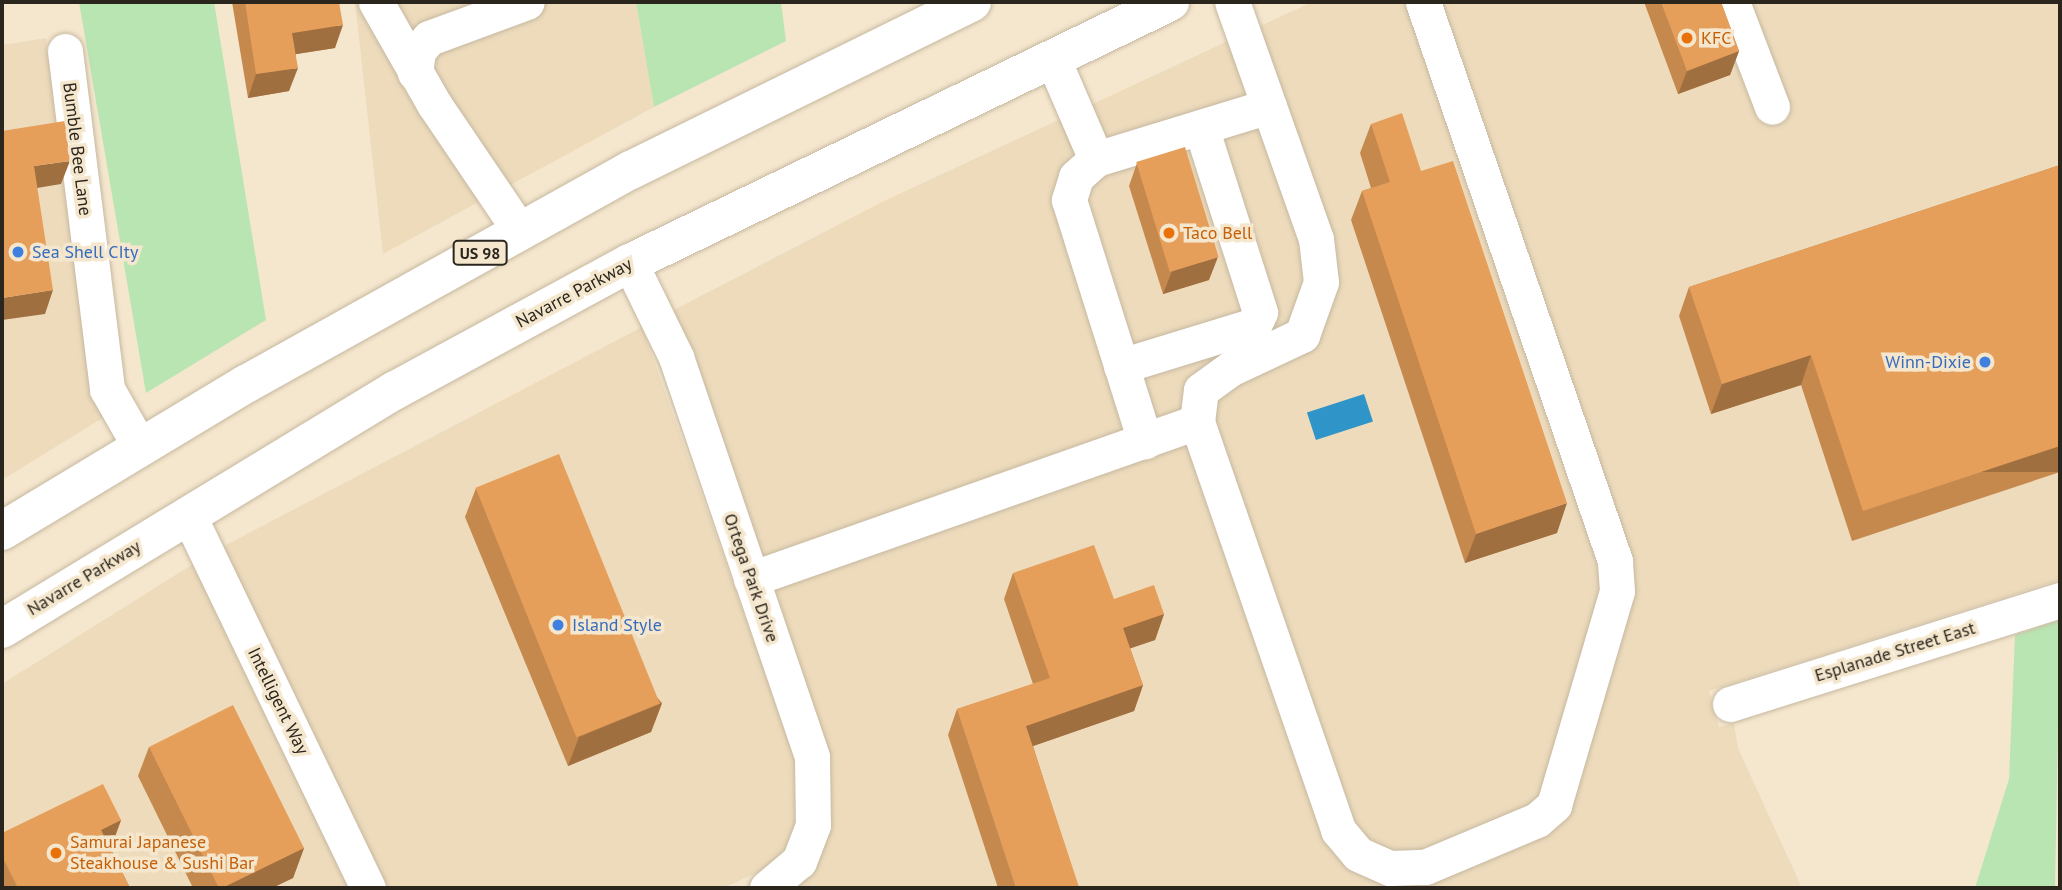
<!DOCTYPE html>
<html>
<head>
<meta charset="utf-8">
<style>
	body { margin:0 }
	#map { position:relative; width:2062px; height:890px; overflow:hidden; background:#f5e7ce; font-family:"PT Sans",sans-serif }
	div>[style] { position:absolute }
	.built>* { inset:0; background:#eddbbc }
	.green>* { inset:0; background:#b9e5b2 }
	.water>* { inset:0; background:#2f95c8; transform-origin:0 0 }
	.roads { filter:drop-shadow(0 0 2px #c6b8a0) drop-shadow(0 0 2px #c6b8a0) }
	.minor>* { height:35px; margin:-17.5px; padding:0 17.5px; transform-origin:17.5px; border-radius:17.5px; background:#fff }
	.highway>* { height:38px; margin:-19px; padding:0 19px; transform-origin:19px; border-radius:19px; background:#fff }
	.wall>* { inset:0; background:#c5894e }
	.shaded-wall>* { inset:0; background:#a06f40; transform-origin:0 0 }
	.building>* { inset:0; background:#e59f5b; transform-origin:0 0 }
	.dots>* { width:19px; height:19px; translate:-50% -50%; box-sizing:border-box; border:4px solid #f5e7ce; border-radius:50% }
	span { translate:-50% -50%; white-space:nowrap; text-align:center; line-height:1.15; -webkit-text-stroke:7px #f5e7ce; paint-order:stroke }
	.shield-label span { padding:2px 5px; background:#f5e7ce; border:2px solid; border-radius:5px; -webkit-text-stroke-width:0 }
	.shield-label { font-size:16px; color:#2b261d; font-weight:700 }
	.food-label { font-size:18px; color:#c56008 }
	.left { translate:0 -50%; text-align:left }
	.street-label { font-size:18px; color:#2b261d }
	.shop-label { font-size:18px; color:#366cbe }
	.right { translate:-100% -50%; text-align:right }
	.frame { position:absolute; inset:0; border:4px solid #2b261d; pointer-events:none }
</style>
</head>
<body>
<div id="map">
	<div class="built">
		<i style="clip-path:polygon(355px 2px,636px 2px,654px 107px,383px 254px)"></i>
		<i style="clip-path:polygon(1312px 2px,2060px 2px,2060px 580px,1709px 691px,1719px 727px,1734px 723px,1738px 748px,1802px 888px,797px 888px,814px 870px,830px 828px,828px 750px,672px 311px,884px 201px)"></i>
		<i style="clip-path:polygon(46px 38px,90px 391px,104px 417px,2px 480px,2px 45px)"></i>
		<i style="clip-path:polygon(642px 327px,796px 761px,797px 820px,785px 849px,766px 868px,724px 888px,387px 888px,222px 547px)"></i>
		<i style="clip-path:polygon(193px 564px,350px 888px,2px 888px,2px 684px)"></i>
	</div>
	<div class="green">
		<i style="clip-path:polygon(79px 2px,214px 2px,266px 320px,146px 393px)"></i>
		<i style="clip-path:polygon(636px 2px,781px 2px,786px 41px,654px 107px)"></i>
		<i style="clip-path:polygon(2060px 620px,2055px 888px,1975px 888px,2009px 779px,2015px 635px)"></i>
	</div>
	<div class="water">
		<i style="left:1364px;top:394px;width:29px;height:60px;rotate:72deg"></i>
	</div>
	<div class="roads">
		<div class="minor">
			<i style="left:376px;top:2px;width:117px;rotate:60.4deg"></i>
			<i style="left:434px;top:104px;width:153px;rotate:55.9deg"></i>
			<i style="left:1732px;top:2px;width:112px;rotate:69.1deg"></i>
			<i style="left:65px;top:51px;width:341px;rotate:82.9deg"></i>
			<i style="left:107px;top:389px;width:67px;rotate:60.4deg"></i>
			<i style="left:1052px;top:57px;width:111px;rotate:66.7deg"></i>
			<i style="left:1096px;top:159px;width:181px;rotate:-17deg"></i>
			<i style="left:415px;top:73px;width:22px;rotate:-82deg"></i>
			<i style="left:418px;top:51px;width:17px;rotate:-50deg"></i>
			<i style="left:429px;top:38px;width:104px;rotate:-20.2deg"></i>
			<i style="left:1096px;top:159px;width:27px;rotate:138deg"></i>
			<i style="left:1076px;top:177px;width:24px;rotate:107deg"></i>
			<i style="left:1069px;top:200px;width:253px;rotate:72.5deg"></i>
			<i style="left:630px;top:263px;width:105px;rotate:63.9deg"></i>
			<i style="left:676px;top:357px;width:422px;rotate:71.2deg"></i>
			<i style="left:812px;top:757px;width:68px;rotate:89.2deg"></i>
			<i style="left:813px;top:825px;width:39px;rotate:111deg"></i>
			<i style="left:799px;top:861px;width:42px;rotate:139.8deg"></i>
			<i style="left:1121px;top:366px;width:139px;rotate:-17.1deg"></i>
			<i style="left:1254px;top:325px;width:14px;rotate:-65deg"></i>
			<i style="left:1260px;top:312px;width:194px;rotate:-107.7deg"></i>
			<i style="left:1197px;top:422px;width:432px;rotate:70.9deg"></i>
			<i style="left:1338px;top:830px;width:31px;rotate:50deg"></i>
			<i style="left:1358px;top:854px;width:35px;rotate:24deg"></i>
			<i style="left:1390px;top:868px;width:35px;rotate:-2deg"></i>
			<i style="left:1425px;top:867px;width:121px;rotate:-22.8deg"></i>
			<i style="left:1537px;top:820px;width:23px;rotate:-41deg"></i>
			<i style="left:1554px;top:805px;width:223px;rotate:-73.6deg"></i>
			<i style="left:1617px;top:591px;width:30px;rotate:-94deg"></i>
			<i style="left:1615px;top:561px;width:591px;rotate:-108.96deg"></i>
			<i style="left:188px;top:514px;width:415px;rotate:64.3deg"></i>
			<i style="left:751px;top:579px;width:473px;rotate:-19.4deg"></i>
			<i style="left:1197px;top:422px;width:32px;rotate:-83deg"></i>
			<i style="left:1201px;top:390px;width:36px;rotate:-36deg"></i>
			<i style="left:1230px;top:369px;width:80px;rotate:-25.3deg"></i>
			<i style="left:1302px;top:335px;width:56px;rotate:-70.3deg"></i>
			<i style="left:1321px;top:282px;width:43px;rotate:-96.6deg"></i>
			<i style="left:1316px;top:239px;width:251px;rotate:-109.5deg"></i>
			<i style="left:1730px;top:704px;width:346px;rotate:-17.5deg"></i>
		</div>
		<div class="highway">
			<i style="left:2px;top:531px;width:285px;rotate:-31.1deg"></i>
			<i style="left:246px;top:384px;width:440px;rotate:-29.1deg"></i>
			<i style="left:631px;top:170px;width:380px;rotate:-26.2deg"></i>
			<i style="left:2px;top:629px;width:459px;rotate:-31.3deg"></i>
			<i style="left:394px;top:391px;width:268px;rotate:-28.5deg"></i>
			<i style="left:630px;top:263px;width:600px;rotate:-25.8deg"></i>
		</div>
	</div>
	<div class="wall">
		<i style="clip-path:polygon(232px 2px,339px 2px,335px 48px,296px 54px,289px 91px,248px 98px)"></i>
		<i style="clip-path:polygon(1644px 2px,1721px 2px,1739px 51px,1730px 75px,1678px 94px)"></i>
		<i style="clip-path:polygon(1371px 124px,1421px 171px,1557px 533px,1465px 563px,1351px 220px,1362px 191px,1371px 188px,1360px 153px)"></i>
		<i style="clip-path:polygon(1137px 163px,1209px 280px,1163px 294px,1129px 186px)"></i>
		<i style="clip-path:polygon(2060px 165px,2060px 472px,1852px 541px,1801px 385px,1711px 414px,1679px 316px,1689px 287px)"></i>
		<i style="clip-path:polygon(476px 488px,662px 703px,651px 732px,568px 766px,465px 517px)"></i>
		<i style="clip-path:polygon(1013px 573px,1164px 614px,1155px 640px,1130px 648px,1143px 685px,1134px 711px,1033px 746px,1078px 888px,998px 888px,948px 735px,957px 709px,1033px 684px,1004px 599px)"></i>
		<i style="clip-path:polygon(149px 747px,304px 848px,293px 878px,272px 888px,193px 888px,138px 776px)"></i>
		<i style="clip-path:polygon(121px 820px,111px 849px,130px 888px,2px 888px,2px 833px)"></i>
	</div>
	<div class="shaded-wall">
		<i style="clip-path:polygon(343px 25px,335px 48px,284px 56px,292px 33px)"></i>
		<i style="clip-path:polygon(1739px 51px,1730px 75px,1678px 94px,1687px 71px)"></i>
		<i style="clip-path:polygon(298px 68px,289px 91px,248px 98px,256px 74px)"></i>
		<i style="clip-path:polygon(70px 161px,61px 184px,25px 190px,34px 166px)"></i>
		<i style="clip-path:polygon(1218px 257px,1209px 280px,1163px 294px,1172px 271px)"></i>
		<i style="clip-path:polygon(53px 290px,45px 314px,2px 320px,2px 298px)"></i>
		<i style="clip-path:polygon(1811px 355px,1801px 385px,1711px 414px,1722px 384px)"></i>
		<i style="left:2060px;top:446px;width:26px;height:207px;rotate:90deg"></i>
		<i style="clip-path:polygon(1567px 503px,1557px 533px,1465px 563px,1476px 534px)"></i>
		<i style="clip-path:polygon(1164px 614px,1155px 640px,1114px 654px,1123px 628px)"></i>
		<i style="clip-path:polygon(1143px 685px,1134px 711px,1016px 752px,1026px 726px)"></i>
		<i style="clip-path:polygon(662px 703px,651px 732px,568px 766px,579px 737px)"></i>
		<i style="clip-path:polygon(121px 820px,110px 849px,101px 830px)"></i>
		<i style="clip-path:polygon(304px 848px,293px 878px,272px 888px,222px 888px)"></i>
	</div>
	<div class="building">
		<i style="clip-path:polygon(245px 2px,339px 2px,343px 25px,292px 33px,298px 68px,256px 74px)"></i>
		<i style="clip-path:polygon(1661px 2px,1721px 2px,1739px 51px,1687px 71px)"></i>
		<i style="clip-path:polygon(1402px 113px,1421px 171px,1453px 161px,1567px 503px,1476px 534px,1362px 191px,1390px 182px,1371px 124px)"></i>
		<i style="clip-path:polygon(65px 121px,70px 161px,34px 166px,53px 290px,2px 298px,2px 131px)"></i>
		<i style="left:1185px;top:147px;width:115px;height:51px;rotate:73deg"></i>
		<i style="clip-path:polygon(2060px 165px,2060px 446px,1863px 511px,1811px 355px,1722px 384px,1689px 287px)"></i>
		<i style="left:559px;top:454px;width:269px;height:90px;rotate:68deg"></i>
		<i style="clip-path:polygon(1094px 545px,1114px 599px,1154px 585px,1164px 614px,1123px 628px,1143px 685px,1026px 726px,1079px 887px,1074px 888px,1016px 888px,957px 709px,1050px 678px,1013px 573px)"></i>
		<i style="clip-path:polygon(233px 705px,304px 848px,222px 888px,219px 888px,149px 747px)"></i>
		<i style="clip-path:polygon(103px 784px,121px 820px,101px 830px,130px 888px,18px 888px,2px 856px,2px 833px)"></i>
	</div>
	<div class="dots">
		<i style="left:1687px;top:38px;background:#e8710a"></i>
		<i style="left:1169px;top:233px;background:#e8710a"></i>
		<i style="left:18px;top:252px;background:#3f7fe0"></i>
		<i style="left:1985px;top:362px;background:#3f7fe0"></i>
		<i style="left:558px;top:625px;background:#3f7fe0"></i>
		<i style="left:56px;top:853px;background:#e8710a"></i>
	</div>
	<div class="shield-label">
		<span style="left:480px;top:253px">US 98</span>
	</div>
	<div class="food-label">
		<span class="left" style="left:1701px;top:38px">KFC</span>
		<span class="left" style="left:1183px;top:233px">Taco Bell</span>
		<span class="left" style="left:70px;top:853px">Samurai Japanese<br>Steakhouse &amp; Sushi Bar</span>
	</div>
	<div class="street-label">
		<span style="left:77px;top:149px;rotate:83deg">Bumble Bee Lane</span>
		<span style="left:574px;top:293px;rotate:-28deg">Navarre Parkway</span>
		<span style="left:84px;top:578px;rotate:-31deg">Navarre Parkway</span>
		<span style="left:751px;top:578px;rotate:71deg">Ortega Park Drive</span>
		<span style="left:1895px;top:652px;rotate:-17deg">Esplanade Street East</span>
		<span style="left:278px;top:701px;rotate:64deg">Intelligent Way</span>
	</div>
	<div class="shop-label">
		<span class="left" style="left:32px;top:252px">Sea Shell CIty</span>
		<span class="right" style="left:1971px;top:362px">Winn-Dixie</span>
		<span class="left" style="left:572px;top:625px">Island Style</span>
	</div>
	<div class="frame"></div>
</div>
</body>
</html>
